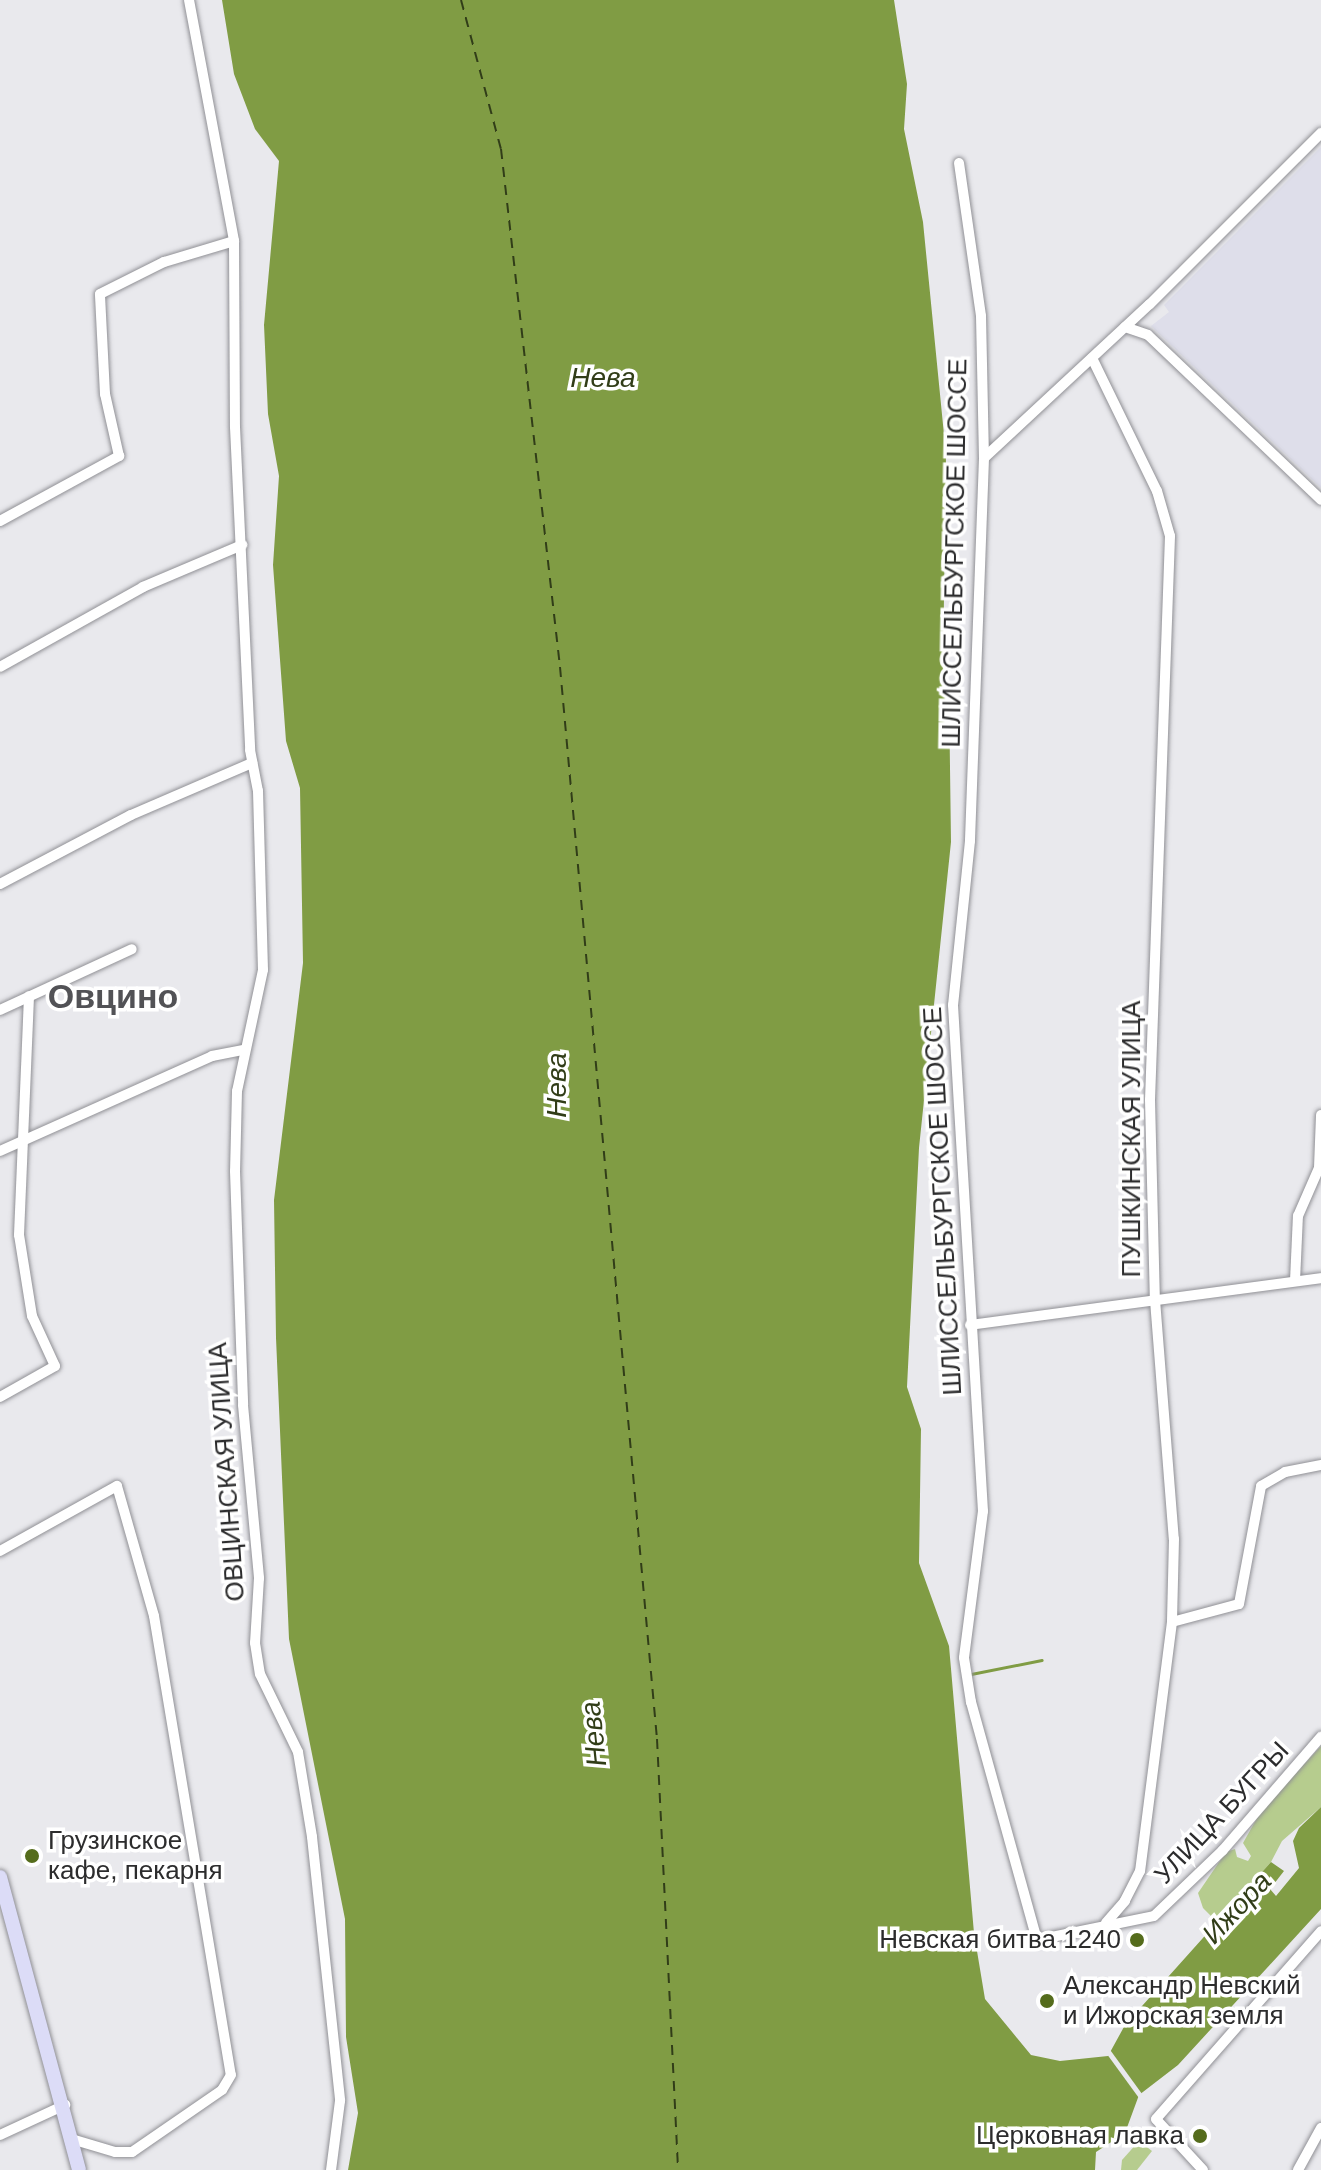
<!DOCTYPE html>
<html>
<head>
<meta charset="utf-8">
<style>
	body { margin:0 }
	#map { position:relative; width:1321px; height:2170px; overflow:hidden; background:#e9e9ed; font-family:Arial,sans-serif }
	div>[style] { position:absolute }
	.built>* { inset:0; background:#dedeea }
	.green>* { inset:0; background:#b6cc8e }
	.water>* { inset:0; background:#809c44 }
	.pier>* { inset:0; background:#e9e9ed; transform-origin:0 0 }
	.stream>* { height:3px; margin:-1.5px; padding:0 1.5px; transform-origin:1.5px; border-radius:1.5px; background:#809c44 }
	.ferry>* { height:2px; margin-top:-1px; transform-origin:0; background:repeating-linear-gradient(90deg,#313d18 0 10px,transparent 0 18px) }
	.roads { filter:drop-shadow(0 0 2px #909095) drop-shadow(0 0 2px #909095) }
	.minor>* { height:10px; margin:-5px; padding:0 5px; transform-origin:5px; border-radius:5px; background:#fff }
	.secondary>* { height:14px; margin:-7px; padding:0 7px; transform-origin:7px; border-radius:7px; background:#dcdcf7 }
	.dots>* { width:22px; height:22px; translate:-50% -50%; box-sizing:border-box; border:4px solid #fff; border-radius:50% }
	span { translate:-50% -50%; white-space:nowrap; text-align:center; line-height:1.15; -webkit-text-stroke:7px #fff; paint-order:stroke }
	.street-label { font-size:26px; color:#2c2c2d }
	.poi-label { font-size:26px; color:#2c2c2d }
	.left { translate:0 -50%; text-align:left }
	.right { translate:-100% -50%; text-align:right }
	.water-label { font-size:28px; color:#313d18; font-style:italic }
	.district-label { font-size:34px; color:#525256; font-weight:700 }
</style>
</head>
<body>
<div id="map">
	<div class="built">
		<i style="clip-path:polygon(1321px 147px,1321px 488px,1151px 326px,1169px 312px,1164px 305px)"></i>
	</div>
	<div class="green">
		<i style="clip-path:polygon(1321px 1746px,1321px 1807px,1282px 1841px,1271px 1862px,1217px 1922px,1203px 1908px,1198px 1893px,1226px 1852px,1235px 1849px,1237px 1857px,1248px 1861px,1251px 1856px,1243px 1843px,1261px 1811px)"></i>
		<i style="clip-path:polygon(1139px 2141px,1152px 2151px,1137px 2170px,1121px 2170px,1122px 2160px)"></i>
	</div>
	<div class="water">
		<i style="clip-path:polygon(222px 0,894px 0,907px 84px,904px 129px,923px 222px,946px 455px,943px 667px,949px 692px,951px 842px,919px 1148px,907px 1387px,921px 1429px,919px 1563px,949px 1646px,974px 1933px,985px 1999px,1031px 2055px,1060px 2061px,1108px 2056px,1125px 2025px,1271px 1862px,1284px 1871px,1270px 1889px,1276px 1896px,1299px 1868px,1293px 1841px,1299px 1828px,1321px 1807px,1321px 1909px,1178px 2065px,1139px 2095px,1125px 2133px,1096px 2152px,1095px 2170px,348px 2170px,358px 2113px,346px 2037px,345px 1919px,289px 1639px,276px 1338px,274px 1200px,303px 963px,300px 788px,286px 741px,273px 565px,279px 476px,268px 414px,264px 325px,279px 161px,255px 129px,234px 74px)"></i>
	</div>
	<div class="pier">
		<i style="left:1108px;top:2047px;width:62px;height:5px;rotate:54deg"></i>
	</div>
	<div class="stream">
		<i style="left:971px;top:1674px;width:72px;rotate:-11.2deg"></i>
	</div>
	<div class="ferry">
		<i style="left:461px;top:0;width:154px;rotate:75deg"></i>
		<i style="left:501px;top:149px;width:521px;rotate:83.5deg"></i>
		<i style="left:560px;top:667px;width:1076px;rotate:84.83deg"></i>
		<i style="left:657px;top:1739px;width:432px;rotate:87.2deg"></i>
	</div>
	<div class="roads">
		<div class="minor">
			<i style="left:189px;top:0;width:245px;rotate:79.4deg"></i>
			<i style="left:234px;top:241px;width:186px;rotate:89.7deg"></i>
			<i style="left:235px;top:427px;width:323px;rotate:87.3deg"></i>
			<i style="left:250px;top:750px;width:42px;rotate:79deg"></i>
			<i style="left:258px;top:791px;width:179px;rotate:88.4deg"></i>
			<i style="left:263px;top:970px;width:124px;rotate:102.1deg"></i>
			<i style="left:237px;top:1091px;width:80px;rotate:91.4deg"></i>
			<i style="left:235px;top:1171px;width:234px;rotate:88deg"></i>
			<i style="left:243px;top:1405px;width:174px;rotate:84.7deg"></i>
			<i style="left:259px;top:1578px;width:65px;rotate:93.5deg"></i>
			<i style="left:255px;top:1643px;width:31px;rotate:81deg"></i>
			<i style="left:260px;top:1674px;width:87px;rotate:64deg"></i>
			<i style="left:298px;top:1752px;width:86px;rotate:80.6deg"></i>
			<i style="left:312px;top:1837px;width:265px;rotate:83.9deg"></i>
			<i style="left:340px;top:2101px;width:70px;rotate:97.4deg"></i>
			<i style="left:959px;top:163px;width:155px;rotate:81.8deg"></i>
			<i style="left:981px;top:316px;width:142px;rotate:88.8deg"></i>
			<i style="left:984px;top:458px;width:383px;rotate:92.1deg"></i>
			<i style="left:970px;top:841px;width:165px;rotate:95.9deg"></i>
			<i style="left:953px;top:1005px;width:507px;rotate:86.61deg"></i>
			<i style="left:983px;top:1511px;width:148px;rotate:97.4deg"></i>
			<i style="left:964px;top:1658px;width:45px;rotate:81deg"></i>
			<i style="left:971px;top:1702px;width:247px;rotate:74.5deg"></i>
			<i style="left:1037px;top:1940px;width:119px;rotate:-11.6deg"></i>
			<i style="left:1154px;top:1916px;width:95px;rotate:-43.7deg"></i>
			<i style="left:1223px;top:1850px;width:150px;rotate:-49.1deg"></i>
			<i style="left:1125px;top:327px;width:24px;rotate:19deg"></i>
			<i style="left:1148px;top:335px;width:239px;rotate:43.6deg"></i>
			<i style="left:1092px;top:358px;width:148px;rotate:64deg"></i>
			<i style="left:1157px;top:491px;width:47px;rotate:73.9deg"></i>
			<i style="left:1170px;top:536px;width:564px;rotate:92.03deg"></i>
			<i style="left:1150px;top:1100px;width:200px;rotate:88.6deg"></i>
			<i style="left:1155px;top:1300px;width:240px;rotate:85.5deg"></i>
			<i style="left:1174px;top:1539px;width:83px;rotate:91.4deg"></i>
			<i style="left:1172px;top:1622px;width:251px;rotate:97.3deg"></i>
			<i style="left:1140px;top:1871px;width:34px;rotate:117deg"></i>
			<i style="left:1125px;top:1901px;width:29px;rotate:131deg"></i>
			<i style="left:984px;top:458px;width:226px;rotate:-42.9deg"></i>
			<i style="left:1150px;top:304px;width:242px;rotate:-45deg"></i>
			<i style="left:0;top:521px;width:136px;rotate:-28.6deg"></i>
			<i style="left:119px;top:456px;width:64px;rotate:-102.7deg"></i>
			<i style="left:105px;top:394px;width:100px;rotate:-92.9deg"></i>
			<i style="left:100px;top:294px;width:72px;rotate:-26.6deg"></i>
			<i style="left:164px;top:262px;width:73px;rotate:-16.7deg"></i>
			<i style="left:0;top:667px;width:164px;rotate:-29.2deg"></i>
			<i style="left:143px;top:587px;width:108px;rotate:-23deg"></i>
			<i style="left:0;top:884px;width:148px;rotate:-27.8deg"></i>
			<i style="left:131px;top:815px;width:132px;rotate:-23.3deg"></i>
			<i style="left:0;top:1010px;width:145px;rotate:-24.8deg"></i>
			<i style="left:0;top:1151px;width:232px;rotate:-24.1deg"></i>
			<i style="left:212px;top:1056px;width:32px;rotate:-11deg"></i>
			<i style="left:1295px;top:1281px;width:65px;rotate:-87.4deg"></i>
			<i style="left:1298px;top:1216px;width:52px;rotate:-66.4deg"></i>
			<i style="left:1319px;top:1168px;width:53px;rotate:-87.8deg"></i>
			<i style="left:970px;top:1325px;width:354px;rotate:-7.6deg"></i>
			<i style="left:0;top:1397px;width:63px;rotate:-29.4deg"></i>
			<i style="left:55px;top:1366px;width:55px;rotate:-114.7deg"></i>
			<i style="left:32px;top:1316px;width:82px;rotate:-99.1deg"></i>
			<i style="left:19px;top:1235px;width:239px;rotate:-87.6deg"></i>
			<i style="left:0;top:1551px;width:134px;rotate:-29.1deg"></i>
			<i style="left:117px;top:1486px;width:135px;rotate:74.1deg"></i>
			<i style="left:154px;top:1616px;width:465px;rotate:80.5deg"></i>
			<i style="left:231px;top:2075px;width:17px;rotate:121deg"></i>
			<i style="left:222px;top:2090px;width:109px;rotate:145.4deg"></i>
			<i style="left:132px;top:2152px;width:17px;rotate:180deg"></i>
			<i style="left:115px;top:2152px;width:42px;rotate:-163.3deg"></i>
			<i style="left:1172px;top:1622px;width:69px;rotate:-15deg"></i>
			<i style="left:1239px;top:1604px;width:120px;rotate:-79.4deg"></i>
			<i style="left:1261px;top:1486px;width:28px;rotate:-30deg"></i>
			<i style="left:1285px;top:1472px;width:37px;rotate:-11deg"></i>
			<i style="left:0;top:2135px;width:72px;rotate:-24.8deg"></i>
			<i style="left:1203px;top:2170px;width:69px;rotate:-132.7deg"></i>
			<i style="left:1156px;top:2119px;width:250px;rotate:-48.7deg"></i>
			<i style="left:1298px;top:2170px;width:48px;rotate:-61.3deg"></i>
		</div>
		<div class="secondary">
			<i style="left:0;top:1877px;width:303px;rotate:74.9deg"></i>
		</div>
	</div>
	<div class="dots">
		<i style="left:32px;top:1856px;background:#556c1c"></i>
		<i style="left:1137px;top:1940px;background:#556c1c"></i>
		<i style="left:1047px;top:2001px;background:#556c1c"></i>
		<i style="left:1200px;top:2136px;background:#556c1c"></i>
	</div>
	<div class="street-label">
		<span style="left:955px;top:553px;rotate:-89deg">ШЛИССЕЛЬБУРГСКОЕ ШОССЕ</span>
		<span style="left:1132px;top:1139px;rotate:-90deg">ПУШКИНСКАЯ УЛИЦА</span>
		<span style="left:943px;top:1201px;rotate:-93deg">ШЛИССЕЛЬБУРГСКОЕ ШОССЕ</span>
		<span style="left:227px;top:1472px;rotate:-94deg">ОВЦИНСКАЯ УЛИЦА</span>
		<span style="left:1222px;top:1813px;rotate:-47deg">УЛИЦА БУГРЫ</span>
	</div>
	<div class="poi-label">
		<span class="left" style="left:48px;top:1856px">Грузинское<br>кафе, пекарня</span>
		<span class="right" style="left:1121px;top:1940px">Невская битва 1240</span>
		<span class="left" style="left:1063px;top:2001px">Александр Невский<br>и Ижорская земля</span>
		<span class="right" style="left:1184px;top:2136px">Церковная лавка</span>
	</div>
	<div class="water-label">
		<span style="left:603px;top:378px">Нева</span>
		<span style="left:557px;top:1085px;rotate:-90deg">Нева</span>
		<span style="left:594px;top:1734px;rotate:-96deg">Нева</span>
		<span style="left:1237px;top:1908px;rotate:-47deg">Ижора</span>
	</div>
	<div class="district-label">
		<span style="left:113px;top:997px">Овцино</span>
	</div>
</div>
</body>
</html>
